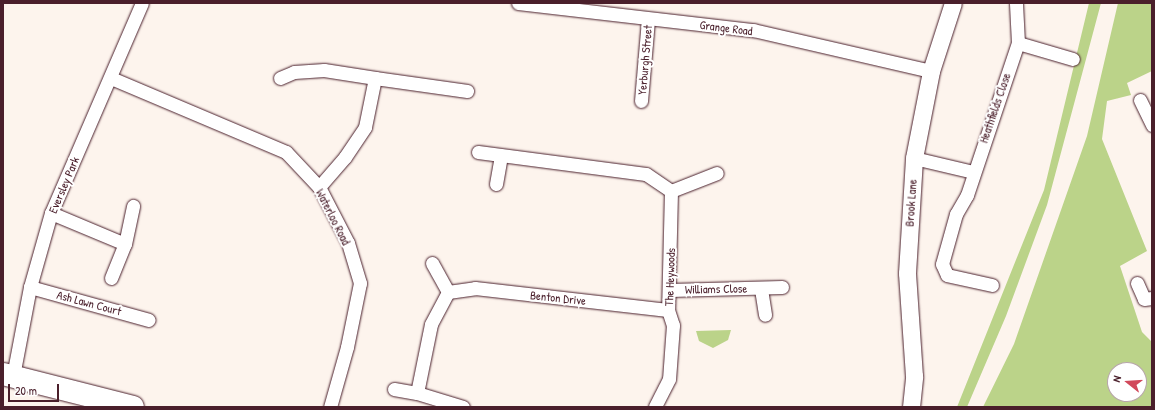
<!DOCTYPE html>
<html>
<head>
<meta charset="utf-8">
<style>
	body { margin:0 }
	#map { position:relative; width:1155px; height:410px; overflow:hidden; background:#fdf4ed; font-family:"Patrick Hand",sans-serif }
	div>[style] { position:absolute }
	.green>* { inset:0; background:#bbd389 }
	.roads { filter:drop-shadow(0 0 1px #4a1f2b) drop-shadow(0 0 1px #4a1f2b) }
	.minor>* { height:13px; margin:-6.5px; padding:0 6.5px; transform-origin:6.5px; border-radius:6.5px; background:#fff }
	.tertiary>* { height:17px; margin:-8.5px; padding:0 8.5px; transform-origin:8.5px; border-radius:8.5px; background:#fff }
	.trunk>* { height:22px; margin:-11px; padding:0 11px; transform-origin:11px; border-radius:11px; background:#fff }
	span { translate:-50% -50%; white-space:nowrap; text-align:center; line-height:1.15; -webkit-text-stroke:4px #fff; paint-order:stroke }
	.street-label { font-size:12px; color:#4a1f2b }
	.frame { position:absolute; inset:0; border:4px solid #4a1f2b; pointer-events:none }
	.north { position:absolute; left:1107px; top:362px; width:40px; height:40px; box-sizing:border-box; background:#fff; border:1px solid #b7a5aa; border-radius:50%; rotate:287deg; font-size:11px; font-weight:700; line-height:16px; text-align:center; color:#4a1f2b }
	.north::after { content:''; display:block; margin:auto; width:14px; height:18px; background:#d1495b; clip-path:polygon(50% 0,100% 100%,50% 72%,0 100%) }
	.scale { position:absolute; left:8px; top:384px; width:51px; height:18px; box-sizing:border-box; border:2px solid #4a1f2b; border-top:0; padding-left:5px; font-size:12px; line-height:14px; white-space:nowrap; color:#4a1f2b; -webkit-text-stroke:3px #fff; paint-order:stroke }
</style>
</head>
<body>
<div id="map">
	<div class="green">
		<i style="clip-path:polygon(1089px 3px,1101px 3px,1047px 205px,1006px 316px,967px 407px,957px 407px,1044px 190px)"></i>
		<i style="clip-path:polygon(evenodd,1118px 3px,1152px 3px,1152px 71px,1127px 83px,1131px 95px,1107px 101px,1102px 139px,1147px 251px,1120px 266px,1142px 332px,1152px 342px,1152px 407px,983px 407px,1014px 344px,1087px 136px,1118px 3px,1115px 370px,1139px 370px,1139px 394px,1115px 394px,1115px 370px)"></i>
		<i style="clip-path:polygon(731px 330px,728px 340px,713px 348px,699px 341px,696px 331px)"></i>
	</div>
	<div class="roads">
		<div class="minor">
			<i style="left:518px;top:3px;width:237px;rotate:6.6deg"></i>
			<i style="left:753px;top:30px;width:183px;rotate:13deg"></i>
			<i style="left:1018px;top:43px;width:57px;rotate:16.2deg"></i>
			<i style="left:111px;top:78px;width:190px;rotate:22.9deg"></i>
			<i style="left:286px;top:152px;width:48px;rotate:46.7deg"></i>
			<i style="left:319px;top:187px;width:63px;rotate:62.6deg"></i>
			<i style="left:348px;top:243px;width:42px;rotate:73.3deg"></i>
			<i style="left:360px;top:283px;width:65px;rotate:101.5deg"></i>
			<i style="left:347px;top:347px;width:62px;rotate:105.8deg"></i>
			<i style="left:280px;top:78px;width:15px;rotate:-23deg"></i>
			<i style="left:294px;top:72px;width:30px;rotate:-4deg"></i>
			<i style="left:324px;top:70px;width:52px;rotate:8.9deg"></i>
			<i style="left:1140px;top:100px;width:28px;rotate:64deg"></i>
			<i style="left:641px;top:101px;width:82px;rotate:-85.1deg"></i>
			<i style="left:478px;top:152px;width:169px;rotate:7.5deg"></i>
			<i style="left:646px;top:174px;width:30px;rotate:34deg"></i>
			<i style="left:671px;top:191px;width:119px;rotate:91.4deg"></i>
			<i style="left:668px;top:310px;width:16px;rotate:72deg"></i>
			<i style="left:673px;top:325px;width:54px;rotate:94.2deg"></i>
			<i style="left:669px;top:379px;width:31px;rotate:117deg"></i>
			<i style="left:914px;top:158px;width:61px;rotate:13.3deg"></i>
			<i style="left:496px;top:184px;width:29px;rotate:-80deg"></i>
			<i style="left:319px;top:187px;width:40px;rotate:-49deg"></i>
			<i style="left:345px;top:157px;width:36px;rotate:-56deg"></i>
			<i style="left:365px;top:127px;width:50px;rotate:-78.5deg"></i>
			<i style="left:375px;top:78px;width:93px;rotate:8deg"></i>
			<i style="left:671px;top:191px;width:49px;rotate:-21.4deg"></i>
			<i style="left:51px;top:213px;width:80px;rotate:22.7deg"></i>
			<i style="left:432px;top:263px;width:33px;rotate:61deg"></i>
			<i style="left:111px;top:278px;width:37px;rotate:-68deg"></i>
			<i style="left:125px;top:244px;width:39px;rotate:-78deg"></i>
			<i style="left:1137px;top:283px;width:17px;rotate:66deg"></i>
			<i style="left:1144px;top:299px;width:8px;rotate:-7deg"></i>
			<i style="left:992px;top:285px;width:46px;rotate:-167.5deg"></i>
			<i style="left:947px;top:275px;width:12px;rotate:-114deg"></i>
			<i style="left:942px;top:264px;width:52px;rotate:-74.4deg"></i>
			<i style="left:956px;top:214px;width:22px;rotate:-60deg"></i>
			<i style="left:967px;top:195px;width:160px;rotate:-71.5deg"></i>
			<i style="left:1018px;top:43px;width:40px;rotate:-92.9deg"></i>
			<i style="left:30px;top:287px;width:123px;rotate:15.5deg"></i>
			<i style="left:761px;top:289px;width:26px;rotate:81deg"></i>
			<i style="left:670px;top:290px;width:112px;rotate:-1.5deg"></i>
			<i style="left:13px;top:376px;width:91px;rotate:-79.2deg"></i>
			<i style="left:30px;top:287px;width:77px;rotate:-74.2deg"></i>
			<i style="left:51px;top:213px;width:229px;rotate:-66.6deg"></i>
			<i style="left:394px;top:389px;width:23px;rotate:10deg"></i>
			<i style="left:463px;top:407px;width:48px;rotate:-163.1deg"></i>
			<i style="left:417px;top:393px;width:70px;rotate:-78.5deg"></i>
			<i style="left:431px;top:324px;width:36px;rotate:-62deg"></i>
			<i style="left:448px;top:292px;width:27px;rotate:-8deg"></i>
			<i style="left:475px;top:288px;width:194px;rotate:6.5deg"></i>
		</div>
		<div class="tertiary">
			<i style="left:911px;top:407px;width:31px;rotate:-84deg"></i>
			<i style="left:914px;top:376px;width:103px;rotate:-93.9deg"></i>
			<i style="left:907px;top:273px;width:115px;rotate:-86.5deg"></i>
			<i style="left:914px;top:158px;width:89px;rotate:-78.9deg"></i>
			<i style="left:931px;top:71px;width:71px;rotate:-72.1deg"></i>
		</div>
		<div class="trunk">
			<i style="left:3px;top:374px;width:134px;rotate:14.2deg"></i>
		</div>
	</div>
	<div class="street-label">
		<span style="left:726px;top:28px;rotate:7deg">Grange Road</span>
		<span style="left:645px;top:60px;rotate:-85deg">Yerburgh Street</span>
		<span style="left:995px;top:108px;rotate:-71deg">Heathfields Close</span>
		<span style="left:64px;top:185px;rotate:-67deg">Eversley Park</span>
		<span style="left:911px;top:203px;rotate:-86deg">Brook Lane</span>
		<span style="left:333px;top:217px;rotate:63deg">Waterloo Road</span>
		<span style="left:670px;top:277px;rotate:-88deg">The Heywoods</span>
		<span style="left:716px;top:289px;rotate:-1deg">Williams Close</span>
		<span style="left:558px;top:298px;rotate:6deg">Benton Drive</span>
		<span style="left:89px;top:303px;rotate:15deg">Ash Lawn Court</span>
	</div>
	<div class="frame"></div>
	<div class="north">N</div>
	<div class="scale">20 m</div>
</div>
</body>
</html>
